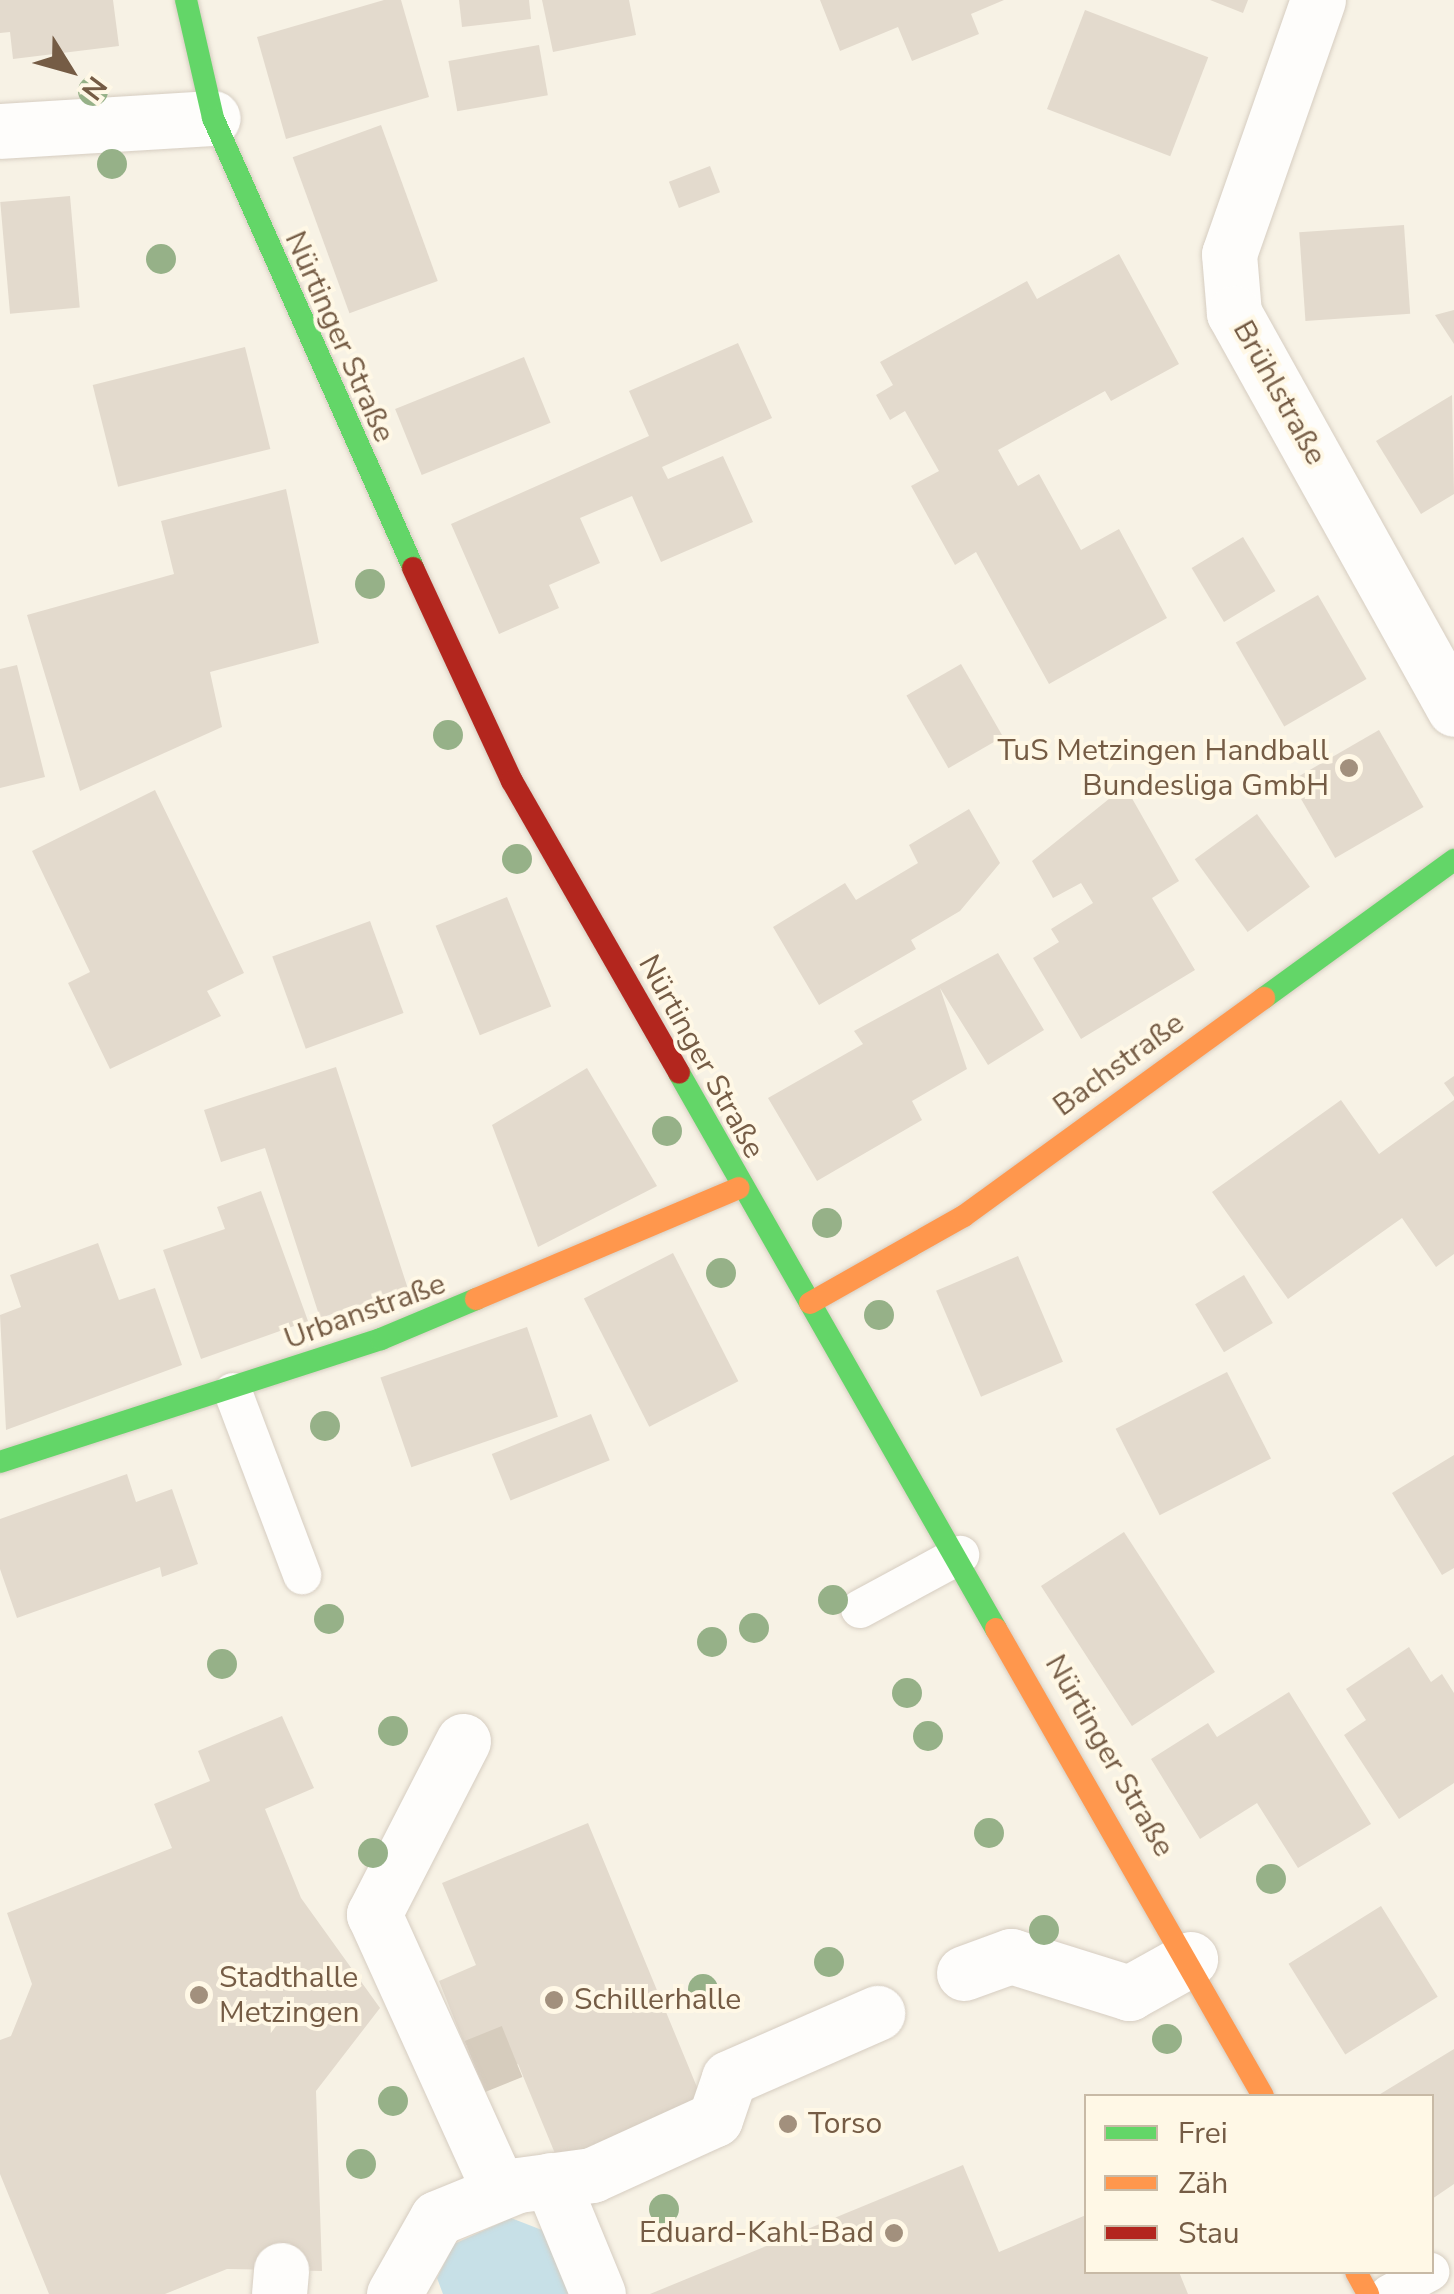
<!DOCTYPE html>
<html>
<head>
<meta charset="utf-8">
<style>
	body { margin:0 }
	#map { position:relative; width:1454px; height:2294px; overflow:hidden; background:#f7f2e5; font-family:"Nunito Sans",sans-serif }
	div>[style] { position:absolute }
	.water>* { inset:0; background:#c7e0e7 }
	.building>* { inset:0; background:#e3dacd; transform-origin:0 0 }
	.street-tunnel>* { height:55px; margin-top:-27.5px; transform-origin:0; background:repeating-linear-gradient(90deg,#d6ccbd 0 55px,transparent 0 83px) }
	.roads { filter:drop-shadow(0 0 2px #d6cdc1) drop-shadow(0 0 2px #d6cdc1) }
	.lane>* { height:38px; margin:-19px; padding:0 19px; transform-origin:19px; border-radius:19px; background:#fefdfb }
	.street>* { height:55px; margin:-27.5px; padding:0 27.5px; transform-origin:27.5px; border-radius:27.5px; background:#fefdfb }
	.fast>* { height:22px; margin:-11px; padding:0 11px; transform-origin:11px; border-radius:11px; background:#63d668 }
	.slow>* { height:22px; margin:-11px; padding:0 11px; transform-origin:11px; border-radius:11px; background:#ff974d }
	.jam>* { height:22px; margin:-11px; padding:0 11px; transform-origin:11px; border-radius:11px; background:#b3261e }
	.trees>* { width:30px; height:30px; margin:-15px; border-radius:50%; background:#96b188 }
	.dots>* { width:28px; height:28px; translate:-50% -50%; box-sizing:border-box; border:5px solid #fff8e6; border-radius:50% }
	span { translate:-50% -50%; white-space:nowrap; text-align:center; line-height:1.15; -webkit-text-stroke:8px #fff8e6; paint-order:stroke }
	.street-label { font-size:30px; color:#755c45 }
	.poi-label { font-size:30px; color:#755c45 }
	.right { translate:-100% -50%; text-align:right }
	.left { translate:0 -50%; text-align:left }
	.legend { position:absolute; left:1084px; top:2094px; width:350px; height:180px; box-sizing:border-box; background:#fff8e6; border:2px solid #c8baa6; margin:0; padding:12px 18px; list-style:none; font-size:30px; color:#755c45 }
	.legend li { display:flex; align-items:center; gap:20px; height:50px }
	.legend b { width:50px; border:2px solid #c8baa6 }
	.north { position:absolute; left:20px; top:20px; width:100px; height:100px; -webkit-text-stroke:8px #fff8e6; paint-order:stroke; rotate:127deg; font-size:28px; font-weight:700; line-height:40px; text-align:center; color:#755c45 }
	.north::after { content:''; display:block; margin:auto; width:35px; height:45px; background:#755c45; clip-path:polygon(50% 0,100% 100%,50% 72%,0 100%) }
</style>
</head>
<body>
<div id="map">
	<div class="water">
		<i style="clip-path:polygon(511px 2218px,547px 2232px,569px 2294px,443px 2294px,437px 2278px,454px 2244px)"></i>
	</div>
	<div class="building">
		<i style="clip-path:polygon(0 0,113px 0,119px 46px,13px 59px,10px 32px,0 33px)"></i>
		<i style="clip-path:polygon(384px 0,401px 0,429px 97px,286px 139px,257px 37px)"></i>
		<i style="clip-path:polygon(459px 0,529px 0,531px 19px,462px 27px)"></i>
		<i style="clip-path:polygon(542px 0,629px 0,636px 35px,553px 52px)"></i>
		<i style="clip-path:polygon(820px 0,1004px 0,971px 14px,979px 34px,912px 61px,898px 27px,840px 51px)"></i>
		<i style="clip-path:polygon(1210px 0,1248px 0,1243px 13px)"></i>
		<i style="left:1085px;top:10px;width:132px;height:106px;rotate:21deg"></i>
		<i style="left:539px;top:45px;width:51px;height:92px;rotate:80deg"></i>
		<i style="left:381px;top:125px;width:166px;height:94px;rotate:70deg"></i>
		<i style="left:710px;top:166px;width:28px;height:44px;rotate:69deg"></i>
		<i style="left:70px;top:196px;width:112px;height:70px;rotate:85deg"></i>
		<i style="left:1404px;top:225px;width:89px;height:105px;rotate:86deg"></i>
		<i style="clip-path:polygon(1119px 254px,1179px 364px,1111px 401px,1105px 391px,998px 450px,1018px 486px,1039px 474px,1081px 550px,1119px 529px,1167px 618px,1049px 684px,976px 552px,955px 565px,911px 486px,939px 471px,905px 411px,890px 420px,876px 395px,893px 385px,880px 362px,1027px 281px,1037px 299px)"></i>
		<i style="clip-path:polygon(1454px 310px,1454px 344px,1435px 315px)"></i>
		<i style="clip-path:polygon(738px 343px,772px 418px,662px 467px,668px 479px,723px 456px,753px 522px,661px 562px,632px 496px,580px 518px,600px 563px,549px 585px,559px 608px,499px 634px,451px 524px,649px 436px,629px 391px)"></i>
		<i style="left:245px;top:347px;width:105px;height:157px;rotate:76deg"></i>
		<i style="left:524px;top:357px;width:71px;height:139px;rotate:68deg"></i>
		<i style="clip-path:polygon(1452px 395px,1454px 494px,1421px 514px,1376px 441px)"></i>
		<i style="clip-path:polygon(286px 489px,319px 643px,210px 672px,222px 727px,80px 791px,27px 615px,174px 574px,161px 521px)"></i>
		<i style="left:1243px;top:537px;width:63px;height:60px;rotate:59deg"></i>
		<i style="left:1318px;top:595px;width:97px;height:95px;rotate:60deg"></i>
		<i style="left:961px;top:664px;width:84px;height:63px;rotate:60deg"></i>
		<i style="clip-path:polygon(17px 665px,45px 777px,0 788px,0 669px)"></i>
		<i style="left:1379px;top:730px;width:89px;height:102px;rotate:60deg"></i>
		<i style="clip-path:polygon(1125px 786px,1179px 881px,1152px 898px,1195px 970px,1081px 1039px,1033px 958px,1059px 942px,1051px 929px,1093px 903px,1081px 883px,1053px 898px,1032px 861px)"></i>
		<i style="clip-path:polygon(155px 790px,244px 973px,207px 991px,221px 1016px,110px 1069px,68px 983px,90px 972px,32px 851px)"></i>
		<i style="clip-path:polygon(969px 809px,1000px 863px,960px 911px,911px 940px,916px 949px,819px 1005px,773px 927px,845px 883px,856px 900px,918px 863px,909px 845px)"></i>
		<i style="left:1257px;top:814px;width:90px;height:77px;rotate:54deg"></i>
		<i style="left:507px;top:897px;width:118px;height:77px;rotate:68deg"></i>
		<i style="left:370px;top:921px;width:98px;height:104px;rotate:70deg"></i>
		<i style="clip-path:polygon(998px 953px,1044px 1030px,988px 1065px,940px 988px,967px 1069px,912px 1101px,922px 1120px,817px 1181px,768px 1098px,863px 1044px,854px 1031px)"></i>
		<i style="clip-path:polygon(336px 1067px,408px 1289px,320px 1318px,265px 1148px,221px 1162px,204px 1110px)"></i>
		<i style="clip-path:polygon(587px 1068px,657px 1186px,538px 1247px,492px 1125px)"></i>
		<i style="clip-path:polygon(1454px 1076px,1454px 1097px,1444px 1083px)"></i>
		<i style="clip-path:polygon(1341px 1100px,1379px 1154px,1454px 1100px,1454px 1254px,1436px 1267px,1402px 1218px,1288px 1299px,1212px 1192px)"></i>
		<i style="clip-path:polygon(261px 1191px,308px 1321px,201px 1359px,163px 1250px,225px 1229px,217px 1207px)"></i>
		<i style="clip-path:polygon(98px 1243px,119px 1300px,155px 1288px,182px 1365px,6px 1430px,0 1315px,21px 1307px,10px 1275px)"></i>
		<i style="left:673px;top:1253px;width:144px;height:100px;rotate:63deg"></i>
		<i style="left:1018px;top:1256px;width:115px;height:89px;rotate:67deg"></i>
		<i style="left:1244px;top:1275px;width:56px;height:57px;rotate:59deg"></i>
		<i style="left:527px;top:1327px;width:95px;height:155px;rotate:71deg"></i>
		<i style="left:1227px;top:1372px;width:97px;height:125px;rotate:63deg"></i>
		<i style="left:591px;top:1414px;width:50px;height:107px;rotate:68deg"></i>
		<i style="clip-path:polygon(1454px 1455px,1454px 1568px,1442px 1575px,1392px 1493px)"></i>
		<i style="clip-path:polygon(127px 1474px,136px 1502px,172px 1489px,198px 1564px,162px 1577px,160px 1567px,17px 1618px,0 1569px,0 1519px)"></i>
		<i style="left:1124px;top:1532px;width:167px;height:99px;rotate:57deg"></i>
		<i style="clip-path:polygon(1409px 1647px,1431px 1682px,1442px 1674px,1454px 1693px,1454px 1783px,1399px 1819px,1344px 1735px,1366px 1720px,1346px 1689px)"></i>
		<i style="clip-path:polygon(1289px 1692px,1371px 1824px,1298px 1868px,1257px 1803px,1200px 1839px,1151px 1759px,1208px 1723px,1217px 1737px)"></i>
		<i style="clip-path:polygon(282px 1716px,314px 1788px,265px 1809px,301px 1898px,380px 2008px,316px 2091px,322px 2271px,227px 2269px,165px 2294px,49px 2294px,0 2174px,0 2040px,11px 2036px,32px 1984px,7px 1913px,172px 1848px,154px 1804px,210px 1781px,198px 1751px)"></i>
		<i style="clip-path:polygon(588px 1823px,706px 2109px,561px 2168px,518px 2064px,480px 2081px,467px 2051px,439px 1981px,476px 1965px,442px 1883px)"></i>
		<i style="left:1381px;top:1906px;width:107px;height:109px;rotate:58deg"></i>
		<i style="clip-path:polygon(1454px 2049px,1454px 2184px,1432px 2199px,1432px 2096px,1377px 2096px)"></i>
		<i style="clip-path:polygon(963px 2165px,999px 2252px,1086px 2215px,1086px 2272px,1179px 2272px,1188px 2294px,650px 2294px)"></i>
	</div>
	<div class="street-tunnel">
		<i style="left:475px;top:2066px;width:40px;rotate:-22deg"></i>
	</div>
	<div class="roads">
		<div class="lane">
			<i style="left:233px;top:1392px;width:196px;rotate:69.3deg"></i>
			<i style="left:860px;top:1609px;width:114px;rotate:-28.4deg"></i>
			<i style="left:1389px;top:2294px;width:47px;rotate:-28.2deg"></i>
		</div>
		<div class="street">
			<i style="left:1318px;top:0;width:269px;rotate:109.3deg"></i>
			<i style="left:1229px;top:254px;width:59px;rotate:85.2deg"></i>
			<i style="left:1234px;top:313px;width:453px;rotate:60.9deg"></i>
			<i style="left:0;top:131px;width:213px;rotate:-3.5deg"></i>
			<i style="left:463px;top:1741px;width:195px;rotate:117.2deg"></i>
			<i style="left:374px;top:1914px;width:305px;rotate:65.6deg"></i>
			<i style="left:964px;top:1973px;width:50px;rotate:-19.9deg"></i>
			<i style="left:1011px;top:1956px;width:124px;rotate:17.4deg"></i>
			<i style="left:1129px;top:1993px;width:70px;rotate:-29.1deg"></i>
			<i style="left:551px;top:2180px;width:123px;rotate:67.6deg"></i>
			<i style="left:279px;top:2294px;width:24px;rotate:-85deg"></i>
			<i style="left:394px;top:2294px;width:87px;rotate:-60.5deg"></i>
			<i style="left:437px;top:2218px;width:87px;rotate:-22.2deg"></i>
			<i style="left:518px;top:2185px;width:75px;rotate:-7.7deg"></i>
			<i style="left:592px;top:2175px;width:135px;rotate:-24.5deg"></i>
			<i style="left:715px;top:2119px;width:43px;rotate:-71.1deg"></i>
			<i style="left:729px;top:2078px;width:162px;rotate:-23.7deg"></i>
		</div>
		<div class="fast">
			<i style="left:186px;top:0;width:121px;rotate:77.1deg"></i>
			<i style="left:213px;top:118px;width:492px;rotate:66deg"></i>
			<i style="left:1264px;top:998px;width:235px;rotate:-36deg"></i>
			<i style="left:679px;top:1073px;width:640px;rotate:60.31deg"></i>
			<i style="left:0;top:1462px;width:400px;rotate:-17.9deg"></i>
			<i style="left:381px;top:1339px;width:103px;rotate:-22.8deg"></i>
		</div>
		<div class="slow">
			<i style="left:476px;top:1299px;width:285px;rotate:-22.9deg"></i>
			<i style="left:810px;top:1303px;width:177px;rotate:-29.5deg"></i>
			<i style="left:964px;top:1216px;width:371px;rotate:-36deg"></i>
			<i style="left:996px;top:1629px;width:538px;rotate:60.24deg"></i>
			<i style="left:1356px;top:2272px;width:25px;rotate:61deg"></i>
		</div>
		<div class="jam">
			<i style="left:413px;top:568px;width:235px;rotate:65.1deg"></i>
			<i style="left:512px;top:781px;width:336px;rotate:60.2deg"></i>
		</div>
	</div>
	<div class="trees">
		<i style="left:93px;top:91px"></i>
		<i style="left:112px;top:164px"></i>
		<i style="left:161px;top:259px"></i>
		<i style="left:370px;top:584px"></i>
		<i style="left:448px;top:735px"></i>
		<i style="left:517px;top:859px"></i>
		<i style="left:667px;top:1131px"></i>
		<i style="left:827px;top:1223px"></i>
		<i style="left:721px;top:1273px"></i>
		<i style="left:879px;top:1315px"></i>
		<i style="left:325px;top:1426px"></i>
		<i style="left:833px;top:1600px"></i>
		<i style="left:329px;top:1619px"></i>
		<i style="left:754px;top:1628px"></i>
		<i style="left:712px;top:1642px"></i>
		<i style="left:222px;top:1664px"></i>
		<i style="left:907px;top:1693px"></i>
		<i style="left:393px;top:1731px"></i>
		<i style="left:928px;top:1736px"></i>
		<i style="left:989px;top:1833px"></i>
		<i style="left:373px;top:1853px"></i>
		<i style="left:1271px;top:1879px"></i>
		<i style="left:1044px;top:1930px"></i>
		<i style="left:829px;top:1962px"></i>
		<i style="left:703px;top:1989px"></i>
		<i style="left:1167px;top:2039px"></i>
		<i style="left:393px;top:2101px"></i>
		<i style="left:361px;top:2164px"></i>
		<i style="left:664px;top:2209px"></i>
	</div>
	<div class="dots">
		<i style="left:1349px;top:768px;background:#a2907d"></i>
		<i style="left:199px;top:1995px;background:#a2907d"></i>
		<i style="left:554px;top:2000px;background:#a2907d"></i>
		<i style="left:788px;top:2124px;background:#a2907d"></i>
		<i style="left:894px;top:2233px;background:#a2907d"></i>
	</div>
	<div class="street-label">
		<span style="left:339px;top:337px;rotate:66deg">Nürtinger Straße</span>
		<span style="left:1279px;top:393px;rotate:61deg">Brühlstraße</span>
		<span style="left:701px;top:1057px;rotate:61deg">Nürtinger Straße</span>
		<span style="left:1119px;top:1065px;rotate:-36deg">Bachstraße</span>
		<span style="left:365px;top:1312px;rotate:-20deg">Urbanstraße</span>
		<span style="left:1109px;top:1756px;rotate:60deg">Nürtinger Straße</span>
	</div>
	<div class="poi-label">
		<span class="right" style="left:1329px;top:768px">TuS Metzingen Handball<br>Bundesliga GmbH</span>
		<span class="left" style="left:219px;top:1995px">Stadthalle<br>Metzingen</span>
		<span class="left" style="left:574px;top:2000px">Schillerhalle</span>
		<span class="left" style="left:808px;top:2124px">Torso</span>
		<span class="right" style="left:874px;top:2233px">Eduard-Kahl-Bad</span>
	</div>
	<ul class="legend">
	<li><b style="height:12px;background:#63d668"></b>Frei</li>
	<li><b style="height:12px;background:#ff974d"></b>Zäh</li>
	<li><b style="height:12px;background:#b3261e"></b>Stau</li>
	</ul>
	<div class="north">N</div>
</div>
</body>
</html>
